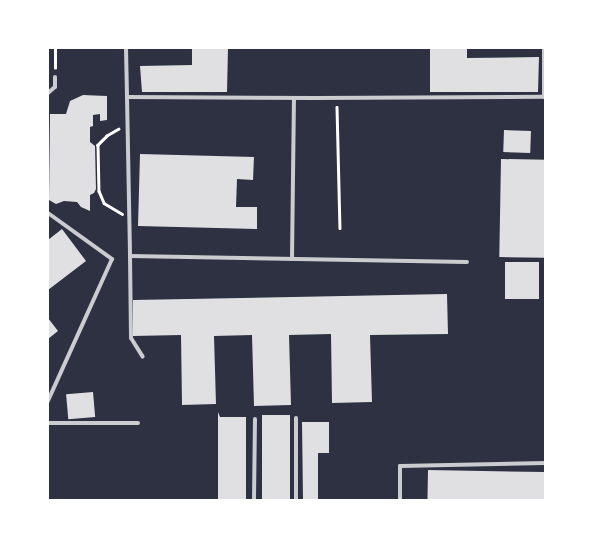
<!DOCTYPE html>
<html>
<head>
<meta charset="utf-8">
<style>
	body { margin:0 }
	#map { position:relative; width:593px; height:548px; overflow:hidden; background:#2d3142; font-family:"PT Sans Narrow",sans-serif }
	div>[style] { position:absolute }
	.building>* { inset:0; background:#e0e0e3; transform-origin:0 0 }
	.path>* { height:2.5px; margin:-1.25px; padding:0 1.25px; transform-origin:1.25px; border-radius:1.25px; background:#fff }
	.service>* { height:4px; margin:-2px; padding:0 2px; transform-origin:2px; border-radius:2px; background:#caccd0 }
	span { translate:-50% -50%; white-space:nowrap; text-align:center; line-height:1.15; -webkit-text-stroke:4px #fff; paint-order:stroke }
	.frame { position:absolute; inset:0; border:49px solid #fff; pointer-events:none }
</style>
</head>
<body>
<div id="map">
	<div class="building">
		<i style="clip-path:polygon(192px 48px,228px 48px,227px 92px,142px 92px,140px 66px,192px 65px)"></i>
		<i style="clip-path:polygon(430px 48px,467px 48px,467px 58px,539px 57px,538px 92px,430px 92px)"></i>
		<i style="clip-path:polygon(83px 95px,107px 96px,107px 120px,100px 121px,100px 114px,93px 115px,93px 126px,90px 127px,90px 142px,95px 146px,96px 189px,94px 193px,90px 195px,90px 211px,81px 207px,77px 202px,64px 201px,56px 204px,49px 200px,50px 114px,66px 114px,70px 101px)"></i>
		<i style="left:504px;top:130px;width:27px;height:22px;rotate:2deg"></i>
		<i style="clip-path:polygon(140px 154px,254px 157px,253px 180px,237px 179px,236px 207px,257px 207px,257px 229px,138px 226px)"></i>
		<i style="left:501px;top:159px;width:45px;height:98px;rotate:1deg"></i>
		<i style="clip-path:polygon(62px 229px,86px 261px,48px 290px,48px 240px)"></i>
		<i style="left:505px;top:262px;width:34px;height:37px"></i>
		<i style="clip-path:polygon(447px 294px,448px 334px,370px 335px,372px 402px,332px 403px,331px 334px,289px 335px,291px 405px,254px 406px,252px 335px,214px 336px,216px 404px,182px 405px,181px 335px,133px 336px,133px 300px)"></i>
		<i style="clip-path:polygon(48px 318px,58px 331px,48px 339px)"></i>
		<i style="left:93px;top:392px;width:25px;height:27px;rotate:85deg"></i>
		<i style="clip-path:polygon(218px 412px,220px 417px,246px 417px,246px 500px,218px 500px)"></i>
		<i style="left:262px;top:415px;width:28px;height:85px"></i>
		<i style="clip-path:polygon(302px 422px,329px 422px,329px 453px,318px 453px,318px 500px,303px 500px)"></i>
		<i style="left:428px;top:470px;width:117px;height:30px;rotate:1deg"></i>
	</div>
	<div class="path">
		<i style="left:55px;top:68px;width:20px;rotate:-90deg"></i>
		<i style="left:337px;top:107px;width:121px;rotate:88.6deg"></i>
		<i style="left:119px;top:129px;width:14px;rotate:150deg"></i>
		<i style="left:107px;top:136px;width:13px;rotate:135deg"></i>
		<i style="left:98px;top:145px;width:46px;rotate:88.8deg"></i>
		<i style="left:99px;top:191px;width:13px;rotate:67deg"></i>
		<i style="left:104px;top:203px;width:21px;rotate:31deg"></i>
	</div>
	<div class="service">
		<i style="left:126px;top:48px;width:49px;rotate:88.8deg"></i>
		<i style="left:127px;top:97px;width:188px;rotate:0.3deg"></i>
		<i style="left:315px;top:98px;width:229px;rotate:-0.3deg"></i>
		<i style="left:544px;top:97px;width:49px;rotate:-90deg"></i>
		<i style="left:48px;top:93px;width:9px;rotate:-41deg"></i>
		<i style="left:55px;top:87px;width:10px;rotate:-90deg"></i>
		<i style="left:127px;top:97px;width:159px;rotate:88.9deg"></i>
		<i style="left:130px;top:256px;width:337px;rotate:1deg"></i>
		<i style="left:48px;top:213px;width:79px;rotate:35.7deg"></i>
		<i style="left:112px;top:259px;width:156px;rotate:114.3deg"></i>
		<i style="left:130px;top:256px;width:82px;rotate:89.3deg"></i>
		<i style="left:131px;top:338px;width:22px;rotate:58deg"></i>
		<i style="left:292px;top:259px;width:161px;rotate:-89.3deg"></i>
		<i style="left:296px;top:418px;width:82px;rotate:90deg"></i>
		<i style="left:48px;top:423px;width:90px"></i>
		<i style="left:254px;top:500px;width:81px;rotate:-89.3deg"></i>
		<i style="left:400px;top:500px;width:34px;rotate:-90deg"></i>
		<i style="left:400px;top:466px;width:146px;rotate:-1.2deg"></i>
	</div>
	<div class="frame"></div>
</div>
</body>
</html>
